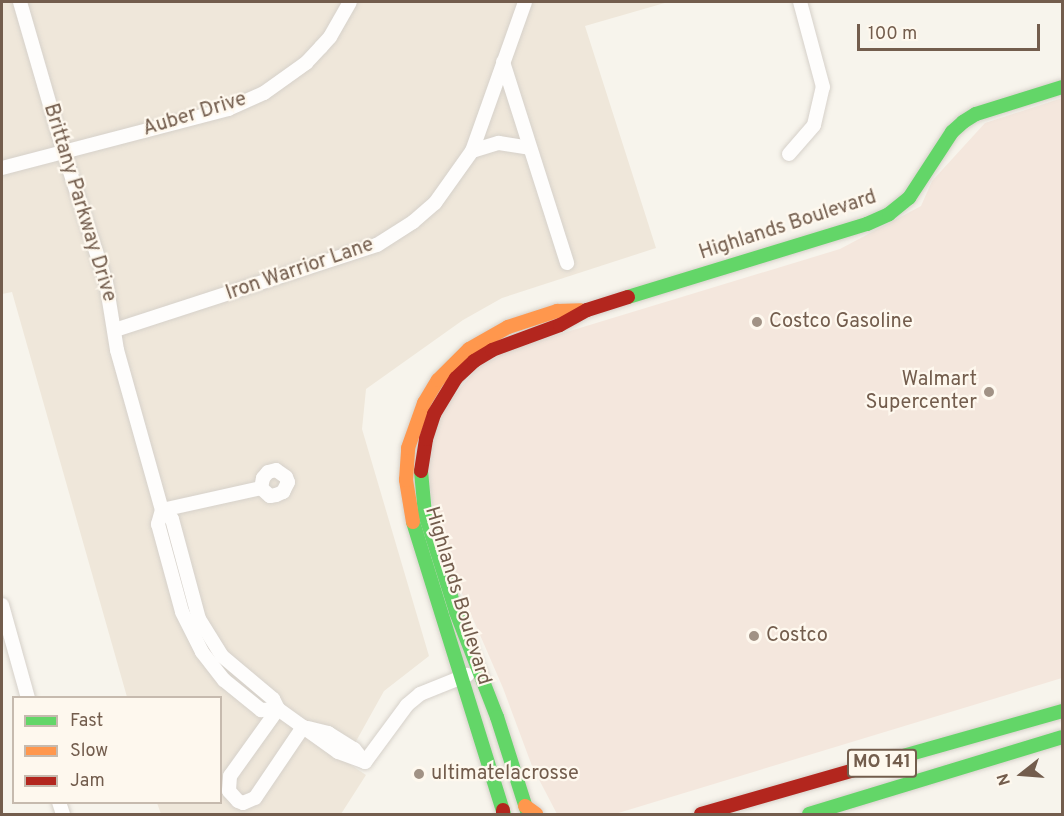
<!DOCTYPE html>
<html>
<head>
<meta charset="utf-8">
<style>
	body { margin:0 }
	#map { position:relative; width:1064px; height:816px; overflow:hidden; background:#f7f4ec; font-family:Overpass,sans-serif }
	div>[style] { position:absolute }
	.residential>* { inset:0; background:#efe7da }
	.commercial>* { inset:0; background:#f4e7dd }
	.roads { filter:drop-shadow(0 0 2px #d6d1ca) drop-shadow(0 0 2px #d6d1ca) }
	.street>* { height:14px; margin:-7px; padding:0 7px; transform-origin:7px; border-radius:7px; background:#fefdfc }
	.fast>* { height:14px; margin:-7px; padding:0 7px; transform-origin:7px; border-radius:7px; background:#63d668 }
	.slow>* { height:14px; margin:-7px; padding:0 7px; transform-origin:7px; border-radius:7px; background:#ff974d }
	.jam>* { height:14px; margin:-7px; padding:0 7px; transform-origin:7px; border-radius:7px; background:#b3261e }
	.dots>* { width:16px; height:16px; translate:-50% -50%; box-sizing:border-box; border:3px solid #fef8ee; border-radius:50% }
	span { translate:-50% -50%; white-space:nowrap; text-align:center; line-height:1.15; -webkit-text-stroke:4.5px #fef8ee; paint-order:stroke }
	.shield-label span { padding:2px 4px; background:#fef8ee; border:2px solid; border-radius:4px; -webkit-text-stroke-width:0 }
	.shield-label { font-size:18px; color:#735d4d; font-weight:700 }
	.street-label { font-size:20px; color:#735d4d }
	.poi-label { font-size:20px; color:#735d4d }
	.left { translate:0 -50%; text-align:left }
	.right { translate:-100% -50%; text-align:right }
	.frame { position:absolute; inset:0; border:3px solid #735d4d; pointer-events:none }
	.legend { position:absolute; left:12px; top:696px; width:210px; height:108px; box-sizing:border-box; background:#fef8ee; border:2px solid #c6baae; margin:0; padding:8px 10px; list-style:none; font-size:18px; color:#735d4d }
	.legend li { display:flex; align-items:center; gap:12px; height:30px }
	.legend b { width:30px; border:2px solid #c6baae }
	.north { position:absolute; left:992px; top:744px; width:60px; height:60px; -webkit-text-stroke:4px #fef8ee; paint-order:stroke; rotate:253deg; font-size:16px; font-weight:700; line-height:24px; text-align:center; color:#735d4d }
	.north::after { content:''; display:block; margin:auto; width:21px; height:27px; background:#735d4d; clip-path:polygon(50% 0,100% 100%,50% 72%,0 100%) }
	.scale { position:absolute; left:857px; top:24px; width:183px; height:27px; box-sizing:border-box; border:3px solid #735d4d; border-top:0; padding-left:8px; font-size:18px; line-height:21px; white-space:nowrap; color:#735d4d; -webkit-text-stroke:4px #fef8ee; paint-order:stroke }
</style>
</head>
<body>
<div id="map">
	<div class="residential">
		<i style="clip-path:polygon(2px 2px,668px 2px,585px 26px,656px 248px,502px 298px,463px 320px,366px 389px,362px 429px,429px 656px,384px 691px,345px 761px,366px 775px,341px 814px,161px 814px,157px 803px,220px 802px,220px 698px,127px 697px,12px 292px,2px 294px)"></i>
	</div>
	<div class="commercial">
		<i style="clip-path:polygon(1062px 98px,1062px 678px,615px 814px,557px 814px,532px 766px,503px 688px,454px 575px,432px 503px,426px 458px,444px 408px,478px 367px,514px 348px,840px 249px,921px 206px,932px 181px,985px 123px)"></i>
	</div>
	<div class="roads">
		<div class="street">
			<i style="left:20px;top:2px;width:154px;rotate:73.8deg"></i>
			<i style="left:63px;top:150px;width:139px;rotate:72deg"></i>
			<i style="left:106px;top:282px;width:69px;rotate:80.8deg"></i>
			<i style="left:117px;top:350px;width:166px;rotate:74.3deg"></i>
			<i style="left:162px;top:510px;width:13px;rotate:42deg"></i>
			<i style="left:172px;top:519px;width:104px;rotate:74.9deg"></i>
			<i style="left:199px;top:619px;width:44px;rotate:58.1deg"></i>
			<i style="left:222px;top:656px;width:67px;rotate:40.1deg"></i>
			<i style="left:273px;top:699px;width:11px;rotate:63deg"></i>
			<i style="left:278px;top:709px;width:74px;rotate:35.6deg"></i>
			<i style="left:338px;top:752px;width:29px;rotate:20deg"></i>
			<i style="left:503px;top:62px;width:211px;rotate:72.3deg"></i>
			<i style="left:472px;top:151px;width:28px;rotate:-17deg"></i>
			<i style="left:499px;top:143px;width:31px;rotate:9deg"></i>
			<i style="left:789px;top:154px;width:38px;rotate:-49deg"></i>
			<i style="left:814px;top:125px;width:39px;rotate:-77deg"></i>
			<i style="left:823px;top:87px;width:88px;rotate:-105.1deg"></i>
			<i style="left:2px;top:168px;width:234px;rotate:-14.6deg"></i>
			<i style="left:228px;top:109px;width:39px;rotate:-24deg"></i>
			<i style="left:264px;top:93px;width:52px;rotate:-35.5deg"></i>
			<i style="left:306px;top:63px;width:22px;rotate:-47deg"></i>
			<i style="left:321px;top:47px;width:13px;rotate:-48deg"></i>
			<i style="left:330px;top:37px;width:40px;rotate:-60.3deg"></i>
			<i style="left:115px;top:330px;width:275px;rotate:-18deg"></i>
			<i style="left:377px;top:245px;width:43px;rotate:-32.6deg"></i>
			<i style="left:413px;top:222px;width:29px;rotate:-41deg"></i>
			<i style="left:435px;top:203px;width:64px;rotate:-54.6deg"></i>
			<i style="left:472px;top:151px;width:158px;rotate:-70.4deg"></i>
			<i style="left:162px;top:510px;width:15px;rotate:106deg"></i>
			<i style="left:158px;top:524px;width:91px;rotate:74.7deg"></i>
			<i style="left:182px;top:612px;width:45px;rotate:63.4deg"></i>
			<i style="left:202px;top:652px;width:36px;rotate:52deg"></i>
			<i style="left:224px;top:680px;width:48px;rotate:39deg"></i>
			<i style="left:261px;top:710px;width:17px;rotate:-3deg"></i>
			<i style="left:162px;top:510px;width:101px;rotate:-12.5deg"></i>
			<i style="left:261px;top:488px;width:12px;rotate:42deg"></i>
			<i style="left:270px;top:496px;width:6px;rotate:-9deg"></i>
			<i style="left:276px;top:495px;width:8px;rotate:-23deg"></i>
			<i style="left:283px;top:492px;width:11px;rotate:-63deg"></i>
			<i style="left:288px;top:482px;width:5px;rotate:-112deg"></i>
			<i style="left:286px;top:477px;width:12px;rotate:-145deg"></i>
			<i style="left:276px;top:470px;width:8px;rotate:166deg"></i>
			<i style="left:268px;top:472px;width:8px;rotate:130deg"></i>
			<i style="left:263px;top:478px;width:10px;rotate:101deg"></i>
			<i style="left:2px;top:605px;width:97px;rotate:74.4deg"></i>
			<i style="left:278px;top:709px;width:82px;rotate:125.6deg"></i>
			<i style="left:230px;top:776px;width:15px;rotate:94deg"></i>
			<i style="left:229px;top:791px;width:13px;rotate:48deg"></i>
			<i style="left:238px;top:801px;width:5px;rotate:22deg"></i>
			<i style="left:243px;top:803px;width:13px;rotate:-23deg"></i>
			<i style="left:255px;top:798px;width:86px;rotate:-55.9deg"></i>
			<i style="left:308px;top:728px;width:21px;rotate:14deg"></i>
			<i style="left:328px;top:733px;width:31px;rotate:32deg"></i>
			<i style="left:354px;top:749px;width:14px;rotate:51deg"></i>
			<i style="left:365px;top:762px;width:71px;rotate:-53.6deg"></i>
			<i style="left:407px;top:705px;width:17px;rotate:-40deg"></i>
			<i style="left:420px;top:694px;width:51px;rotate:-22deg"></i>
			<i style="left:59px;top:802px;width:13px;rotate:72deg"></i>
		</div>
		<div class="fast">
			<i style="left:628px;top:297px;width:250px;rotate:-17deg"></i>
			<i style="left:867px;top:224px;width:24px;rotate:-24deg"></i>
			<i style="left:889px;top:214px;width:26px;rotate:-39deg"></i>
			<i style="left:909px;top:198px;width:79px;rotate:-56.9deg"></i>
			<i style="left:952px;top:132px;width:15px;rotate:-42deg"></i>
			<i style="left:963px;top:122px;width:15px;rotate:-32deg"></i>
			<i style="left:976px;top:114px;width:90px;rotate:-17.4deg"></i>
			<i style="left:421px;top:471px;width:43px;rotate:84.7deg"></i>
			<i style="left:425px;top:514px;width:103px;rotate:72.4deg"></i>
			<i style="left:456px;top:612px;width:113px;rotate:68.7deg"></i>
			<i style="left:497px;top:717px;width:102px;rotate:72.3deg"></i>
			<i style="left:413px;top:522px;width:306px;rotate:72.7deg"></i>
			<i style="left:896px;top:758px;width:173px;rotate:-15.8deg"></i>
			<i style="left:809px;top:814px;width:264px;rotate:-16.9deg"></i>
		</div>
		<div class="slow">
			<i style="left:413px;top:522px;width:43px;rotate:-99.5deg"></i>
			<i style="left:406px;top:480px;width:32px;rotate:-86deg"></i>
			<i style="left:408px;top:448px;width:48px;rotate:-70.4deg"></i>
			<i style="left:424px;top:403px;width:27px;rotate:-59deg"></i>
			<i style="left:438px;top:380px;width:44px;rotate:-45deg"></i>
			<i style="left:469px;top:349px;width:45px;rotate:-29.4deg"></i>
			<i style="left:508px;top:327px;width:52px;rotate:-18.1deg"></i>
			<i style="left:557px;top:311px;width:24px;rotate:-2deg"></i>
			<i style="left:525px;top:806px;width:14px;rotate:36deg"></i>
		</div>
		<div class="jam">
			<i style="left:421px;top:471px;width:32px;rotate:-81deg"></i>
			<i style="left:426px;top:439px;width:26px;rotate:-72deg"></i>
			<i style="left:434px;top:414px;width:42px;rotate:-58.6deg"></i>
			<i style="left:456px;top:378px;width:25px;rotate:-43deg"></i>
			<i style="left:474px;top:361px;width:21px;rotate:-31deg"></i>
			<i style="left:492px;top:350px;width:72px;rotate:-20.2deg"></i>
			<i style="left:560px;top:325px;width:31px;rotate:-29deg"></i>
			<i style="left:587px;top:310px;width:43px;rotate:-17.6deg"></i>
			<i style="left:503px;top:810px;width:4px;rotate:90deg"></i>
			<i style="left:701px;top:814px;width:203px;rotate:-16deg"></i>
		</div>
	</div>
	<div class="dots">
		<i style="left:757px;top:322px;background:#a19285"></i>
		<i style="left:989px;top:392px;background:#a19285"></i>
		<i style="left:754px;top:636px;background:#a19285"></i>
		<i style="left:419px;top:774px;background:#a19285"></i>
	</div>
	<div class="shield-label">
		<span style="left:882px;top:763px">MO 141</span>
	</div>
	<div class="street-label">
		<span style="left:195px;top:115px;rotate:-17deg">Auber Drive</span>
		<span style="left:79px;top:203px;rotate:73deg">Brittany Parkway Drive</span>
		<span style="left:788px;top:226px;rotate:-18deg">Highlands Boulevard</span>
		<span style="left:300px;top:270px;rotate:-19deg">Iron Warrior Lane</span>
		<span style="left:457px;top:596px;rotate:73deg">Highlands Boulevard</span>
	</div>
	<div class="poi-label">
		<span class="left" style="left:769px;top:322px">Costco Gasoline</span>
		<span class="right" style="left:977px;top:392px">Walmart<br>Supercenter</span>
		<span class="left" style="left:766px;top:636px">Costco</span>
		<span class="left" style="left:431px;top:774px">ultimatelacrosse</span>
	</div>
	<div class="frame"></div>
	<ul class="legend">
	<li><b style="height:8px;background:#63d668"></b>Fast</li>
	<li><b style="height:8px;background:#ff974d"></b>Slow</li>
	<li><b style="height:8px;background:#b3261e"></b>Jam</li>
	</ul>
	<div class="north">N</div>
	<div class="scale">100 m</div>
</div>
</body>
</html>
